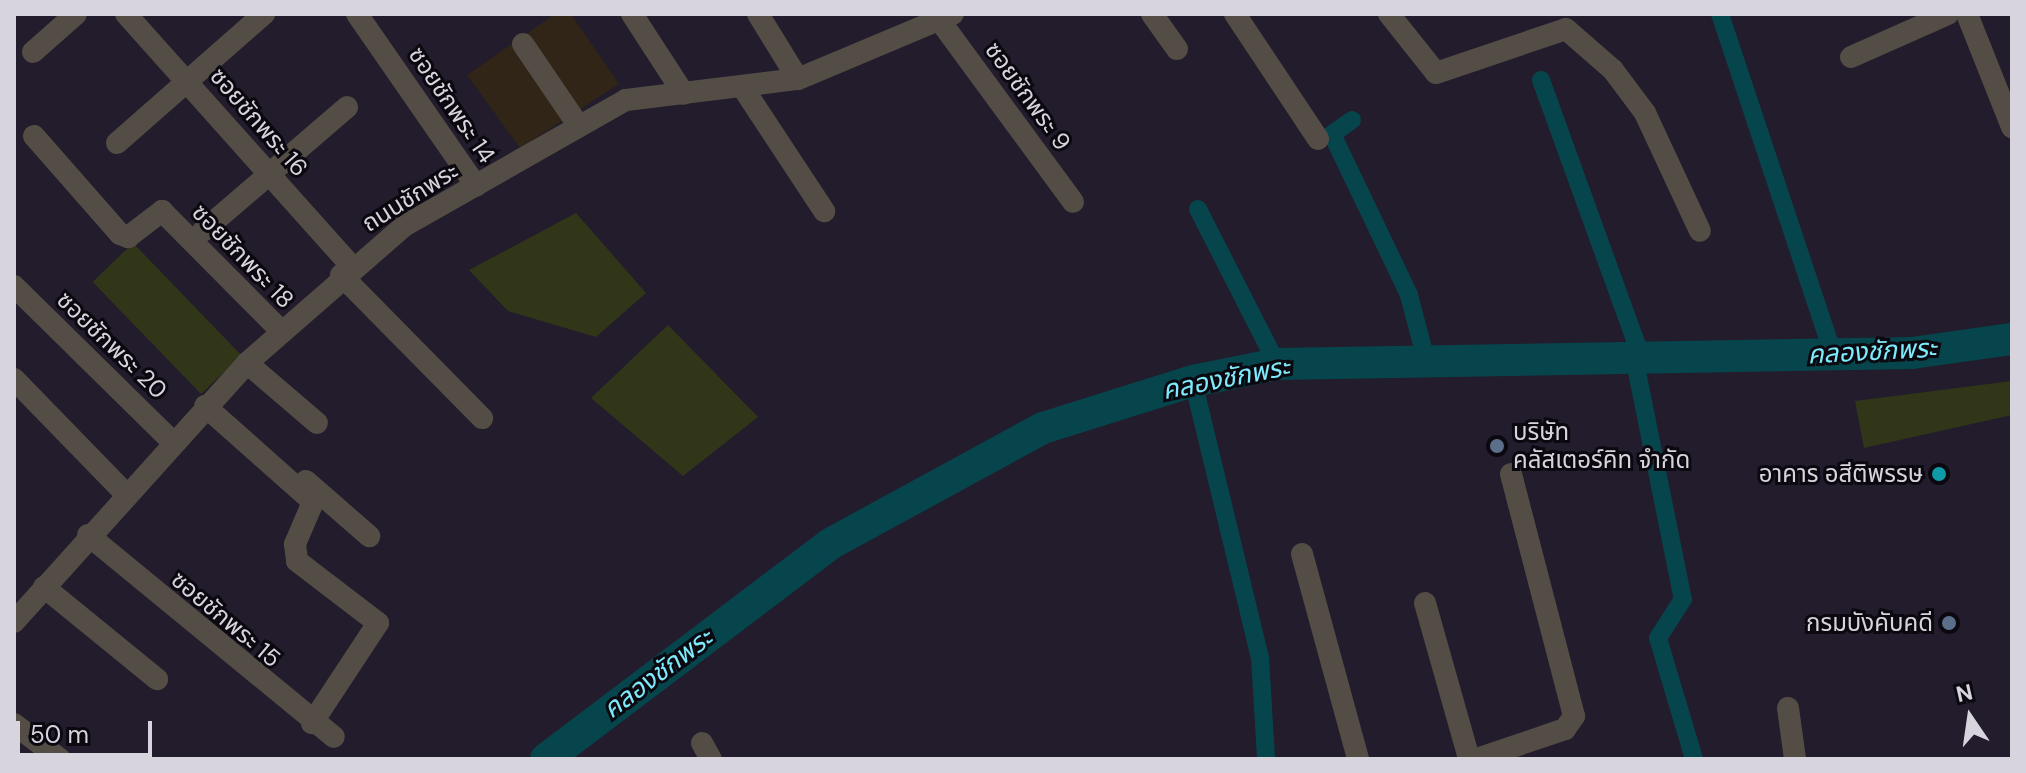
<!DOCTYPE html>
<html>
<head>
<meta charset="utf-8">
<style>
	body { margin:0 }
	#map { position:relative; width:2026px; height:773px; overflow:hidden; background:#221c2c; font-family:"DM Sans","Noto Sans Thai",sans-serif }
	div>[style] { position:absolute }
	.commercial>* { inset:0; background:#302516 }
	.green>* { inset:0; background:#323619; transform-origin:0 0 }
	.canal>* { height:18px; margin:-9px; padding:0 9px; transform-origin:9px; border-radius:9px; background:#07454d }
	.river>* { height:32px; margin:-16px; padding:0 16px; transform-origin:16px; border-radius:16px; background:#07454d }
	.minor>* { height:22px; margin:-11px; padding:0 11px; transform-origin:11px; border-radius:11px; background:#534d46 }
	.dots>* { width:22px; height:22px; translate:-50% -50%; box-sizing:border-box; border:4px solid #0b080f; border-radius:50% }
	span { translate:-50% -50%; white-space:nowrap; text-align:center; line-height:1.15; -webkit-text-stroke:6px #0b080f; paint-order:stroke }
	.street-label { font-size:24px; color:#d7d4de }
	.poi-label { font-size:24px; color:#d7d4de }
	.left { translate:0 -50%; text-align:left }
	.right { translate:-100% -50%; text-align:right }
	.water-label { font-size:26px; color:#7debfb; font-style:italic }
	.frame { position:absolute; inset:0; border:16px solid #d7d4de; pointer-events:none }
	.north { position:absolute; left:1930px; top:677px; width:80px; height:80px; -webkit-text-stroke:6px #0b080f; paint-order:stroke; rotate:347deg; font-size:22px; font-weight:700; line-height:32px; text-align:center; color:#d7d4de }
	.north::after { content:''; display:block; margin:auto; width:28px; height:36px; background:#d7d4de; clip-path:polygon(50% 0,100% 100%,50% 72%,0 100%) }
	.scale { position:absolute; left:16px; top:721px; width:136px; height:36px; box-sizing:border-box; border:4px solid #d7d4de; border-top:0; padding-left:10px; font-size:24px; line-height:28px; white-space:nowrap; color:#d7d4de; -webkit-text-stroke:6px #0b080f; paint-order:stroke }
</style>
</head>
<body>
<div id="map">
	<div class="commercial">
		<i style="clip-path:polygon(555px 14px,571px 14px,619px 84px,520px 148px,467px 75px)"></i>
	</div>
	<div class="green">
		<i style="clip-path:polygon(576px 213px,646px 293px,596px 337px,508px 311px,469px 270px)"></i>
		<i style="left:133px;top:243px;width:156px;height:56px;rotate:46deg"></i>
		<i style="clip-path:polygon(668px 325px,758px 417px,683px 476px,591px 398px)"></i>
		<i style="clip-path:polygon(2012px 381px,2012px 415px,1864px 448px,1855px 401px)"></i>
	</div>
	<div class="canal">
		<i style="left:1720px;top:14px;width:360px;rotate:71.6deg"></i>
		<i style="left:1541px;top:80px;width:300px;rotate:70.1deg"></i>
		<i style="left:1352px;top:120px;width:24px;rotate:145deg"></i>
		<i style="left:1332px;top:134px;width:178px;rotate:64.4deg"></i>
		<i style="left:1409px;top:295px;width:67px;rotate:75.3deg"></i>
		<i style="left:1198px;top:209px;width:174px;rotate:63deg"></i>
		<i style="left:1635px;top:362px;width:242px;rotate:78.6deg"></i>
		<i style="left:1683px;top:599px;width:46px;rotate:122.7deg"></i>
		<i style="left:1658px;top:638px;width:126px;rotate:73.4deg"></i>
		<i style="left:1193px;top:381px;width:284px;rotate:76.4deg"></i>
		<i style="left:1260px;top:657px;width:102px;rotate:86.6deg"></i>
	</div>
	<div class="river">
		<i style="left:546px;top:759px;width:356px;rotate:-37.1deg"></i>
		<i style="left:830px;top:544px;width:243px;rotate:-28.6deg"></i>
		<i style="left:1043px;top:428px;width:157px;rotate:-17.4deg"></i>
		<i style="left:1193px;top:381px;width:86px;rotate:-11.4deg"></i>
		<i style="left:1277px;top:364px;width:635px;rotate:-0.99deg"></i>
		<i style="left:1912px;top:353px;width:101px;rotate:-8deg"></i>
	</div>
	<div class="minor">
		<i style="left:126px;top:14px;width:338px;rotate:48.2deg"></i>
		<i style="left:357px;top:14px;width:209px;rotate:55.3deg"></i>
		<i style="left:632px;top:14px;width:95px;rotate:57deg"></i>
		<i style="left:758px;top:14px;width:76px;rotate:58.4deg"></i>
		<i style="left:935px;top:14px;width:233px;rotate:53.7deg"></i>
		<i style="left:1152px;top:14px;width:43px;rotate:54.5deg"></i>
		<i style="left:1235px;top:14px;width:150px;rotate:56.4deg"></i>
		<i style="left:1389px;top:14px;width:75px;rotate:51.5deg"></i>
		<i style="left:1436px;top:73px;width:137px;rotate:-18.7deg"></i>
		<i style="left:1566px;top:29px;width:62px;rotate:41.1deg"></i>
		<i style="left:1613px;top:70px;width:54px;rotate:53.3deg"></i>
		<i style="left:1645px;top:113px;width:130px;rotate:65deg"></i>
		<i style="left:1967px;top:14px;width:122px;rotate:68.3deg"></i>
		<i style="left:523px;top:44px;width:98px;rotate:55.8deg"></i>
		<i style="left:33px;top:52px;width:57px;rotate:-41.5deg"></i>
		<i style="left:1851px;top:57px;width:106px;rotate:-23.9deg"></i>
		<i style="left:745px;top:91px;width:144px;rotate:56.6deg"></i>
		<i style="left:34px;top:136px;width:130px;rotate:48.7deg"></i>
		<i style="left:120px;top:234px;width:9px;rotate:21deg"></i>
		<i style="left:128px;top:237px;width:43px;rotate:-37.4deg"></i>
		<i style="left:162px;top:211px;width:168px;rotate:45.2deg"></i>
		<i style="left:117px;top:143px;width:196px;rotate:-41.3deg"></i>
		<i style="left:203px;top:231px;width:190px;rotate:-40.7deg"></i>
		<i style="left:341px;top:275px;width:201px;rotate:45.4deg"></i>
		<i style="left:14px;top:286px;width:223px;rotate:44.5deg"></i>
		<i style="left:247px;top:363px;width:92px;rotate:40.6deg"></i>
		<i style="left:14px;top:379px;width:159px;rotate:45.8deg"></i>
		<i style="left:205px;top:406px;width:144px;rotate:41.6deg"></i>
		<i style="left:313px;top:502px;width:46px;rotate:113.2deg"></i>
		<i style="left:295px;top:544px;width:17px;rotate:83deg"></i>
		<i style="left:297px;top:561px;width:102px;rotate:37.4deg"></i>
		<i style="left:378px;top:623px;width:120px;rotate:123.4deg"></i>
		<i style="left:306px;top:481px;width:84px;rotate:41.1deg"></i>
		<i style="left:88px;top:535px;width:318px;rotate:39.4deg"></i>
		<i style="left:1302px;top:554px;width:213px;rotate:74.7deg"></i>
		<i style="left:44px;top:587px;width:146px;rotate:39.2deg"></i>
		<i style="left:1425px;top:603px;width:162px;rotate:74.2deg"></i>
		<i style="left:14px;top:622px;width:348px;rotate:-48deg"></i>
		<i style="left:247px;top:363px;width:208px;rotate:-41.1deg"></i>
		<i style="left:404px;top:226px;width:255px;rotate:-29.6deg"></i>
		<i style="left:626px;top:100px;width:173px;rotate:-7deg"></i>
		<i style="left:798px;top:79px;width:168px;rotate:-22.8deg"></i>
		<i style="left:1788px;top:708px;width:51px;rotate:82.2deg"></i>
		<i style="left:14px;top:724px;width:58px;rotate:37.3deg"></i>
		<i style="left:702px;top:743px;width:18px;rotate:61deg"></i>
		<i style="left:1477px;top:759px;width:93px;rotate:-18.8deg"></i>
		<i style="left:1565px;top:729px;width:16px;rotate:-55deg"></i>
		<i style="left:1574px;top:716px;width:250px;rotate:-104.6deg"></i>
	</div>
	<div class="dots">
		<i style="left:1497px;top:446px;background:#5c6f8a"></i>
		<i style="left:1939px;top:474px;background:#0f9aa8"></i>
		<i style="left:1949px;top:623px;background:#5c6f8a"></i>
	</div>
	<div class="street-label">
		<span style="left:1028px;top:96px;rotate:54deg">ซอยชักพระ 9</span>
		<span style="left:452px;top:105px;rotate:56deg">ซอยชักพระ 14</span>
		<span style="left:259px;top:122px;rotate:49deg">ซอยชักพระ 16</span>
		<span style="left:410px;top:197px;rotate:-32deg">ถนนชักพระ</span>
		<span style="left:243px;top:256px;rotate:46deg">ซอยชักพระ 18</span>
		<span style="left:112px;top:345px;rotate:44deg">ซอยชักพระ 20</span>
		<span style="left:226px;top:619px;rotate:40deg">ซอยชักพระ 15</span>
	</div>
	<div class="poi-label">
		<span class="left" style="left:1513px;top:446px">บริษัท<br>คลัสเตอร์คิท จำกัด</span>
		<span class="right" style="left:1923px;top:474px">อาคาร อสีติพรรษ</span>
		<span class="right" style="left:1933px;top:623px">กรมบังคับคดี</span>
	</div>
	<div class="water-label">
		<span style="left:1872px;top:352px;rotate:-3deg">คลองชักพระ</span>
		<span style="left:1226px;top:379px;rotate:-11deg">คลองชักพระ</span>
		<span style="left:658px;top:674px;rotate:-37deg">คลองชักพระ</span>
	</div>
	<div class="frame"></div>
	<div class="north">N</div>
	<div class="scale">50 m</div>
</div>
</body>
</html>
